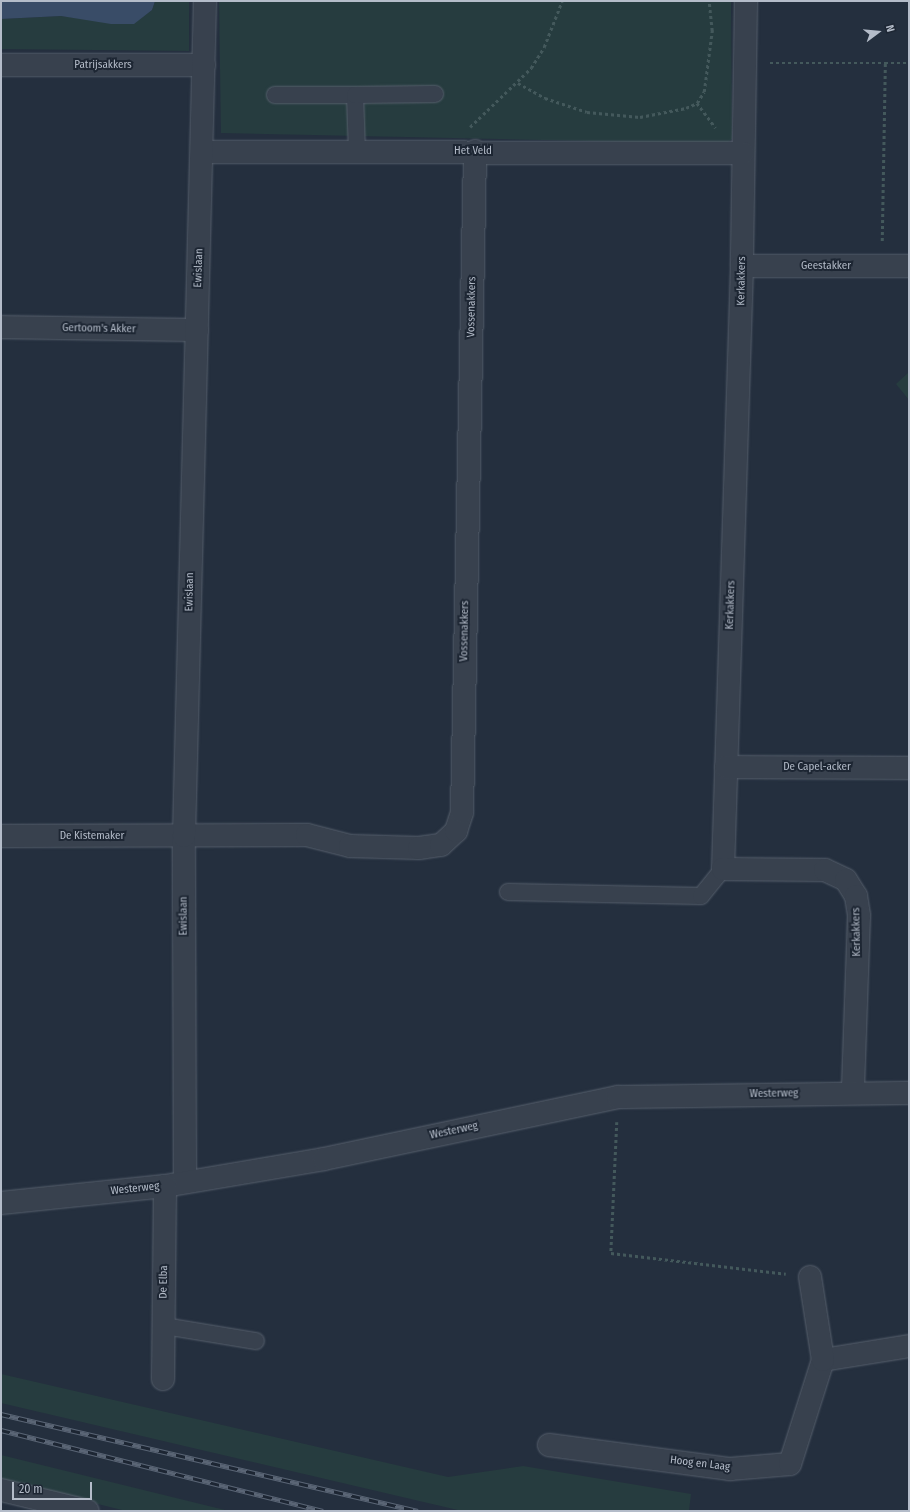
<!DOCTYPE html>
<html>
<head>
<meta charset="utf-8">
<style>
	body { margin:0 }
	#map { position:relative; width:910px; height:1512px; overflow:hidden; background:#242f3e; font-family:"Fira Sans Condensed",sans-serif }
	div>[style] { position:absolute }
	.green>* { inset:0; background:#263c3f }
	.water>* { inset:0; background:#394c67 }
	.path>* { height:2.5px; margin-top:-1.25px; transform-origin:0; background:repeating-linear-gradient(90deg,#44595c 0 3px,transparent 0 6px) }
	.roads { filter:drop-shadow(0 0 1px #565f6c) drop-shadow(0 0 1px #565f6c) }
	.lane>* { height:16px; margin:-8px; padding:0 8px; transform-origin:8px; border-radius:8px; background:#38414e }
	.street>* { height:22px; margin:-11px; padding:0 11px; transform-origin:11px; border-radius:11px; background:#38414e }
	.rail>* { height:4.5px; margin-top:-2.25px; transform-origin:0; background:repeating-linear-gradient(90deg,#1d2633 0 9px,#5a6575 0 18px); box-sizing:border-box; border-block:1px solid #5a6575 }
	span { translate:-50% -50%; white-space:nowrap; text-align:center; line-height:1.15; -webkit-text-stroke:4px #1d2633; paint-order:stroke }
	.street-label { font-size:11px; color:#b4bcc9 }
	.frame { position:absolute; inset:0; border:2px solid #b4bcc9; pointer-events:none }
	.north { position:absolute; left:858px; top:12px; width:40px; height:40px; -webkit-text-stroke:3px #1d2633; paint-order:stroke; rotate:74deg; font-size:11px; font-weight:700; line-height:16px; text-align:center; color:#b4bcc9 }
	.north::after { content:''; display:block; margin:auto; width:14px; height:18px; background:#b4bcc9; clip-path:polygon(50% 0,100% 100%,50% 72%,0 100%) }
	.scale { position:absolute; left:12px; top:1482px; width:80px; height:18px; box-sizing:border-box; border:2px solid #b4bcc9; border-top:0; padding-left:5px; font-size:12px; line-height:14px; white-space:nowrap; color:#b4bcc9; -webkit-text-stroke:3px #1d2633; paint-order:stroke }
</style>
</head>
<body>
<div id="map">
	<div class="green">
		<i style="clip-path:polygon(155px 1px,189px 1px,189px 51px,1px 49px,1px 19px,61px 16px,133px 24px,152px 10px)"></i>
		<i style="clip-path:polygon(219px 1px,731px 1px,732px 139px,725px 144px,221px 133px)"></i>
		<i style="clip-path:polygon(909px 372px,909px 400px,896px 384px)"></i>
		<i style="clip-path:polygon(1px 1374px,448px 1477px,523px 1466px,691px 1494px,689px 1511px,462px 1511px,1px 1403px)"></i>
		<i style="clip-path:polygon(1px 1455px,229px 1511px,126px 1511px,1px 1480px)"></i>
	</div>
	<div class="water">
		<i style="clip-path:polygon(1px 1px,155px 1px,152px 10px,134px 24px,111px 24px,61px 16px,1px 19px)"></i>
	</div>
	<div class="path">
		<i style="left:770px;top:63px;width:115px"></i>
		<i style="left:518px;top:83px;width:31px;rotate:29deg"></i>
		<i style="left:545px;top:98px;width:44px;rotate:18.4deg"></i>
		<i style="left:587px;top:112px;width:53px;rotate:5.4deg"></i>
		<i style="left:640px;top:117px;width:47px;rotate:-11.1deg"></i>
		<i style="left:686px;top:108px;width:12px;rotate:-24deg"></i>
		<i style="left:697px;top:103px;width:13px;rotate:-58deg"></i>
		<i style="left:704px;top:92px;width:62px;rotate:-82.5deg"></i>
		<i style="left:712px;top:31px;width:30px;rotate:-96deg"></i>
		<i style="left:697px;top:103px;width:31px;rotate:53deg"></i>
		<i style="left:470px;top:127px;width:85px;rotate:-44deg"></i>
		<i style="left:531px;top:68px;width:25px;rotate:-58deg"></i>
		<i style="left:544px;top:47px;width:49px;rotate:-68.6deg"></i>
		<i style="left:882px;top:241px;width:178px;rotate:-89deg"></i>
		<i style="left:885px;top:63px;width:24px"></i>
		<i style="left:617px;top:1122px;width:131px;rotate:92.6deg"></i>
		<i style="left:611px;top:1253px;width:176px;rotate:6.8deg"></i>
	</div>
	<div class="roads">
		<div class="lane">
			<i style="left:275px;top:95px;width:80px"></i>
			<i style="left:355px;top:95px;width:56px;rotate:88deg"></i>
			<i style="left:355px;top:95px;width:80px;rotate:-0.7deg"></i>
			<i style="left:508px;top:892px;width:193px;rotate:1.2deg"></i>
			<i style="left:701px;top:896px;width:35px;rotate:-51deg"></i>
			<i style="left:164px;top:1326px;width:93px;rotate:9.3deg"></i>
		</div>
		<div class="street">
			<i style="left:746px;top:1px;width:265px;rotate:90.9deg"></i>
			<i style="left:742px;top:266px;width:603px;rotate:91.8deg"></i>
			<i style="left:723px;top:869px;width:102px;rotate:0.6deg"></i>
			<i style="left:825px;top:870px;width:23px;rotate:25deg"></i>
			<i style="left:846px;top:880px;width:19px;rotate:58deg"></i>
			<i style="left:856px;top:896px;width:20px;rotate:81deg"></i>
			<i style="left:859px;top:916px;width:176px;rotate:92deg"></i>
			<i style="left:1px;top:65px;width:203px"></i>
			<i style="left:202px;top:152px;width:541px;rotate:0.11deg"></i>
			<i style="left:742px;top:266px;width:167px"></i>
			<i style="left:1px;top:327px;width:196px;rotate:0.9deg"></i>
			<i style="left:726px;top:767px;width:183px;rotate:0.3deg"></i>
			<i style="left:1px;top:836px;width:306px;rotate:-0.2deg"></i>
			<i style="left:307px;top:835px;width:44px;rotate:14.3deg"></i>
			<i style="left:350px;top:846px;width:69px;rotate:1.7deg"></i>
			<i style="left:419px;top:848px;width:22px;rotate:-8deg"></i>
			<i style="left:441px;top:845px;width:21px;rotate:-43deg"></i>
			<i style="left:456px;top:831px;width:20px;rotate:-72deg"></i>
			<i style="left:462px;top:812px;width:661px;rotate:-88.87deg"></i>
			<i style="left:185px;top:1182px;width:346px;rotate:-90.2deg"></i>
			<i style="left:184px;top:836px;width:835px;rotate:-88.56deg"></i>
			<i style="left:1px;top:1203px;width:165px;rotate:-5.9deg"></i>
			<i style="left:165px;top:1186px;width:161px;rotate:-9.6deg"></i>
			<i style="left:324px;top:1159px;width:300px;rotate:-11.9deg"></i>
			<i style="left:618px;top:1097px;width:291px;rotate:-0.8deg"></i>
			<i style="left:823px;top:1360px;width:87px;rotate:-9.2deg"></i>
			<i style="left:163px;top:1379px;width:193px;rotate:-89.4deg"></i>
			<i style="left:549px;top:1445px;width:183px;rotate:7.6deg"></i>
			<i style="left:730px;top:1469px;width:60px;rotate:-4.8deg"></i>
			<i style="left:790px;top:1464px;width:109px;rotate:-72.4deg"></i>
			<i style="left:823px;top:1360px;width:84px;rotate:-98.9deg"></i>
			<i style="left:1px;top:1490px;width:89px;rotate:13.6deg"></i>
		</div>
	</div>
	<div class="rail">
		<i style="left:1px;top:1414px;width:428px;rotate:13.1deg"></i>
		<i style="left:1px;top:1430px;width:332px;rotate:14.1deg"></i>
	</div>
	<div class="street-label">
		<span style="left:103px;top:65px">Patrijsakkers</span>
		<span style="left:473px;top:151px">Het Veld</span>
		<span style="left:826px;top:266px">Geestakker</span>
		<span style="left:199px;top:268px;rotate:-88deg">Ewislaan</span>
		<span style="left:742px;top:281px;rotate:-89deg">Kerkakkers</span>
		<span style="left:472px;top:307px;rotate:-89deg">Vossenakkers</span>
		<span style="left:99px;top:329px;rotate:1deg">Gertoom's Akker</span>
		<span style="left:190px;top:592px;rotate:-89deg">Ewislaan</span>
		<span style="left:731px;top:605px;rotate:-88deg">Kerkakkers</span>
		<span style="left:465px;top:631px;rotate:-89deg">Vossenakkers</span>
		<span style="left:817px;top:767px">De Capel-acker</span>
		<span style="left:92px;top:836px">De Kistemaker</span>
		<span style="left:184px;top:916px;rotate:-90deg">Ewislaan</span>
		<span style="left:857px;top:932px;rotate:-91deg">Kerkakkers</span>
		<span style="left:774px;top:1094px;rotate:-1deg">Westerweg</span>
		<span style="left:454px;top:1131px;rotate:-12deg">Westerweg</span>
		<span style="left:135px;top:1189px;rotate:-6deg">Westerweg</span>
		<span style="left:164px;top:1282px;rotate:-89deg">De Elba</span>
		<span style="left:700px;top:1464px;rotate:7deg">Hoog en Laag</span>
	</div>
	<div class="frame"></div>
	<div class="north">N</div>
	<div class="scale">20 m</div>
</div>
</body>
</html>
